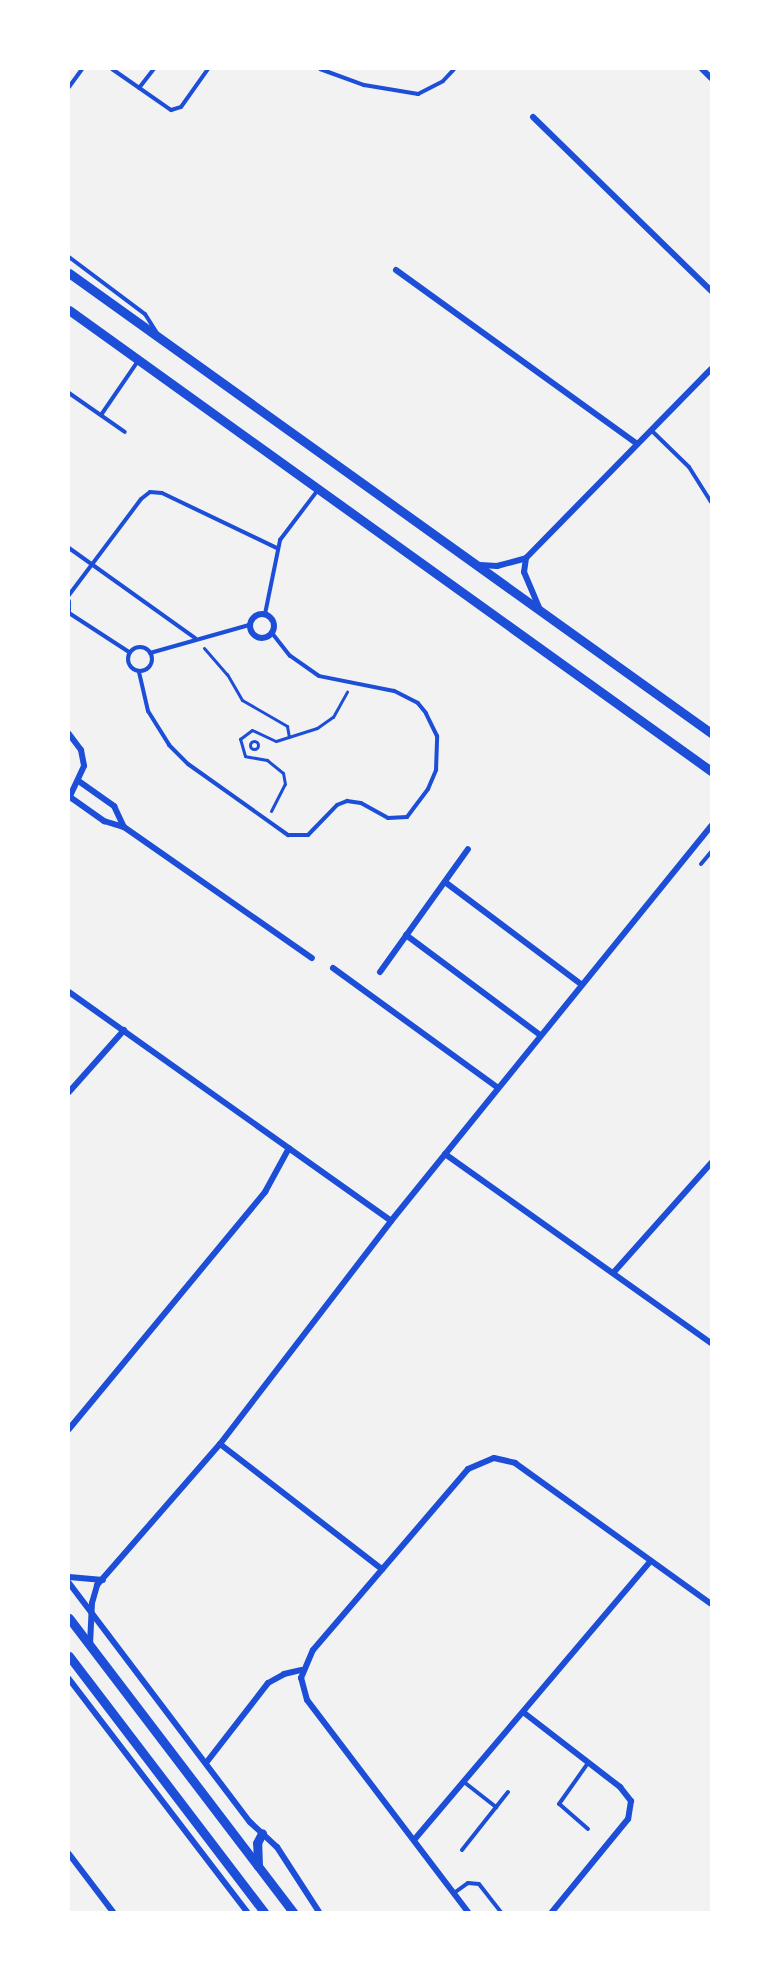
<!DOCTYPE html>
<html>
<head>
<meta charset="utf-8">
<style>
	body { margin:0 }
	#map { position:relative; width:780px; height:1981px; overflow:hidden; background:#f2f2f2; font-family:Arial,sans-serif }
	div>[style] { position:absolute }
	.path>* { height:3px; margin:-1.5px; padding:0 1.5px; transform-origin:1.5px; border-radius:1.5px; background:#1d4ed8 }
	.path>.ring { margin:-1.5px; padding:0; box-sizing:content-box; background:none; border:3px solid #1d4ed8; border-radius:50% }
	.service>* { height:4px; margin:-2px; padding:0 2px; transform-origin:2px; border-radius:2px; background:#1d4ed8 }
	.service>.ring { margin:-2px; padding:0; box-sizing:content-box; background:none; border:4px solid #1d4ed8; border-radius:50% }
	.minor>* { height:6px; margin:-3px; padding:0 3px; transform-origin:3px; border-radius:3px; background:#1d4ed8 }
	.minor>.ring { margin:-3px; padding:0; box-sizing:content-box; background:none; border:6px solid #1d4ed8; border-radius:50% }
	.tertiary>* { height:9px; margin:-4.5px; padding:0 4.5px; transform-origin:4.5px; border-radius:4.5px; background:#1d4ed8 }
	span { translate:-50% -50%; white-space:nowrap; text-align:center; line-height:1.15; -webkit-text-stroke:5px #fff; paint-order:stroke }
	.frame { position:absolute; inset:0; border:70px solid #fff; pointer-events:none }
</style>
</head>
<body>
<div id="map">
	<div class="path">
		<i style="left:204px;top:648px;width:35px;rotate:49deg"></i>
		<i style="left:227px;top:674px;width:30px;rotate:60deg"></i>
		<i style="left:242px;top:700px;width:52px;rotate:30deg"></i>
		<i style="left:287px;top:726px;width:11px;rotate:80deg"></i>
		<i class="ring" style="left:250px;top:741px;width:5px;height:5px"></i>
		<i style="left:271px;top:811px;width:30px;rotate:-63deg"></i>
		<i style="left:285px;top:784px;width:11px;rotate:-100deg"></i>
		<i style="left:283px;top:773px;width:21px;rotate:-141deg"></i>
		<i style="left:267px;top:760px;width:22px;rotate:-170deg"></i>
		<i style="left:245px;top:756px;width:18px;rotate:-106deg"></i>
		<i style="left:240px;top:739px;width:15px;rotate:-37deg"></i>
		<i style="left:252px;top:730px;width:26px;rotate:25deg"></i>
		<i style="left:276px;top:741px;width:43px;rotate:-17.6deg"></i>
		<i style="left:317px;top:728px;width:19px;rotate:-35deg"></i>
		<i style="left:333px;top:717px;width:29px;rotate:-61deg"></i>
	</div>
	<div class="service">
		<i style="left:112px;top:69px;width:72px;rotate:34.8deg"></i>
		<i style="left:171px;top:110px;width:10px;rotate:-17deg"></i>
		<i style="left:181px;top:107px;width:47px;rotate:-54.6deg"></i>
		<i style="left:320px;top:69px;width:47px;rotate:20deg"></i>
		<i style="left:364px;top:85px;width:55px;rotate:9.5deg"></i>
		<i style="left:418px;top:94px;width:28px;rotate:-27deg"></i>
		<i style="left:443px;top:81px;width:16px;rotate:-47deg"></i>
		<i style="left:69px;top:87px;width:22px;rotate:-54deg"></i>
		<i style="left:139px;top:88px;width:24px;rotate:-52deg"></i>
		<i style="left:69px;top:257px;width:95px;rotate:36.9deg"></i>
		<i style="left:145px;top:314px;width:22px;rotate:58deg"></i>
		<i style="left:69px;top:393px;width:68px;rotate:34.9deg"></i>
		<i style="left:101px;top:415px;width:65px;rotate:-55.6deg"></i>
		<i style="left:651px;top:430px;width:53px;rotate:44.2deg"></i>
		<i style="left:689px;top:467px;width:41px;rotate:57.8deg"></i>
		<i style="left:69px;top:548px;width:155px;rotate:35.5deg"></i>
		<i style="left:69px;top:595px;width:120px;rotate:-53.1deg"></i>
		<i style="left:141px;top:499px;width:11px;rotate:-38deg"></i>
		<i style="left:150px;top:492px;width:12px;rotate:5deg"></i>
		<i style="left:162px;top:493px;width:127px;rotate:25.6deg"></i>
		<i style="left:69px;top:601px;width:12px;rotate:90deg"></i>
		<i style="left:69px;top:613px;width:72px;rotate:33deg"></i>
		<i style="left:265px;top:614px;width:76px;rotate:-78.5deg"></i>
		<i style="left:280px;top:540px;width:61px;rotate:-52.9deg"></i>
		<i class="ring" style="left:128px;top:647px;width:20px;height:20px"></i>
		<i style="left:150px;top:653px;width:103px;rotate:-15.8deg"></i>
		<i style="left:139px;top:672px;width:40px;rotate:77deg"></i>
		<i style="left:148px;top:711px;width:40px;rotate:58deg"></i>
		<i style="left:169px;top:745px;width:27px;rotate:45deg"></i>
		<i style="left:188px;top:764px;width:123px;rotate:35.4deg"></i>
		<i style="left:288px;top:835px;width:20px"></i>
		<i style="left:308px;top:835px;width:42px;rotate:-46deg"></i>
		<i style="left:337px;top:805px;width:11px;rotate:-22deg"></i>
		<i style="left:347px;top:801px;width:14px;rotate:8deg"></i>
		<i style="left:361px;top:803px;width:31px;rotate:29deg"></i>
		<i style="left:388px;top:818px;width:19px;rotate:-3deg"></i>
		<i style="left:407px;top:817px;width:35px;rotate:-53deg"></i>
		<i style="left:428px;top:789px;width:21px;rotate:-67deg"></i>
		<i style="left:436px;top:770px;width:34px;rotate:-88deg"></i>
		<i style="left:437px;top:736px;width:25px;rotate:-116deg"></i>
		<i style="left:426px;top:713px;width:13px;rotate:-129deg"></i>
		<i style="left:418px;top:703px;width:27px;rotate:-153deg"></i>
		<i style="left:394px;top:691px;width:76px;rotate:-168.7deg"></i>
		<i style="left:319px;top:676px;width:35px;rotate:-145deg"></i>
		<i style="left:290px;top:656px;width:29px;rotate:-128deg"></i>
		<i style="left:701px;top:864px;width:16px;rotate:-50deg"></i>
		<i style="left:464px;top:1782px;width:41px;rotate:38deg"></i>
		<i style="left:588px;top:1829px;width:38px;rotate:-139deg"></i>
		<i style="left:559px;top:1804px;width:50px;rotate:-54.7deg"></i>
		<i style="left:462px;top:1850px;width:74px;rotate:-51.6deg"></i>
		<i style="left:454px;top:1893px;width:17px;rotate:-36deg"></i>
		<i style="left:468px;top:1883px;width:11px;rotate:5deg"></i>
		<i style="left:479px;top:1884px;width:36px;rotate:52deg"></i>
	</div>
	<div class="minor">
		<i style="left:702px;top:69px;width:13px;rotate:45deg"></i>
		<i style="left:533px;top:117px;width:249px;rotate:44.3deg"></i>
		<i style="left:396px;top:270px;width:296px;rotate:35.8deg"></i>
		<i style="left:526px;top:558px;width:14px;rotate:98deg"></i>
		<i style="left:524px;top:572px;width:39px;rotate:67deg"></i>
		<i style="left:480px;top:565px;width:17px;rotate:3deg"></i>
		<i style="left:497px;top:566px;width:30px;rotate:-15deg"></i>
		<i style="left:526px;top:558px;width:264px;rotate:-45.6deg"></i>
		<i class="ring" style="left:250px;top:614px;width:18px;height:18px"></i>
		<i style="left:69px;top:734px;width:20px;rotate:53deg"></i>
		<i style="left:81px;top:750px;width:16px;rotate:79deg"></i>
		<i style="left:84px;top:766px;width:35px;rotate:115deg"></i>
		<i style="left:80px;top:782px;width:42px;rotate:35.2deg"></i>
		<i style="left:114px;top:806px;width:23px;rotate:65deg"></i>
		<i style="left:70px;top:797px;width:42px;rotate:35.2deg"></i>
		<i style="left:104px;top:821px;width:21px;rotate:17deg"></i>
		<i style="left:124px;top:827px;width:229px;rotate:34.9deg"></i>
		<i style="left:445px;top:882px;width:170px;rotate:36.9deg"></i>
		<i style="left:406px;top:935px;width:167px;rotate:36.7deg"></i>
		<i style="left:333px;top:968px;width:204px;rotate:36deg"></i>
		<i style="left:380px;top:972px;width:151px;rotate:-54.4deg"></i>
		<i style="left:69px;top:992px;width:395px;rotate:35.4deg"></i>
		<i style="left:69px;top:1092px;width:83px;rotate:-48.4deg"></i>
		<i style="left:445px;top:1154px;width:326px;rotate:35.4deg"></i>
		<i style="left:614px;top:1272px;width:146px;rotate:-48.3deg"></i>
		<i style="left:69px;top:1429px;width:308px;rotate:-50.4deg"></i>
		<i style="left:265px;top:1192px;width:50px;rotate:-61.4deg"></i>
		<i style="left:220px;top:1444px;width:205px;rotate:37.7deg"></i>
		<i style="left:69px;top:1577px;width:34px;rotate:5deg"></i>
		<i style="left:69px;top:1583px;width:300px;rotate:52.9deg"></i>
		<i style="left:250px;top:1822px;width:37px;rotate:43deg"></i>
		<i style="left:277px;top:1847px;width:77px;rotate:57.1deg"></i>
		<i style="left:90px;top:1645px;width:42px;rotate:-87.3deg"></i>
		<i style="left:92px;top:1603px;width:19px;rotate:-74deg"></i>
		<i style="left:97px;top:1585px;width:187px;rotate:-48.9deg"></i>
		<i style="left:220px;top:1444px;width:281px;rotate:-52.5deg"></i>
		<i style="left:391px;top:1221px;width:508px;rotate:-50.99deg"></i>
		<i style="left:69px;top:1679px;width:293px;rotate:52.6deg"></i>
		<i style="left:523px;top:1712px;width:123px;rotate:37.7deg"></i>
		<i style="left:620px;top:1787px;width:18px;rotate:52deg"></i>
		<i style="left:631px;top:1801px;width:18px;rotate:99deg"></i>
		<i style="left:628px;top:1819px;width:120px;rotate:129.3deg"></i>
		<i style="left:206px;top:1763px;width:101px;rotate:-52.2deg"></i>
		<i style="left:268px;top:1683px;width:18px;rotate:-29deg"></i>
		<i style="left:284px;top:1674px;width:18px;rotate:-13deg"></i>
		<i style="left:414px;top:1840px;width:366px;rotate:-49.7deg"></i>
		<i style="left:69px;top:1854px;width:73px;rotate:52.8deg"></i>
		<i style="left:468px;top:1912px;width:266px;rotate:-127.2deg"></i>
		<i style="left:307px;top:1700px;width:23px;rotate:-105deg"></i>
		<i style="left:301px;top:1678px;width:30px;rotate:-67deg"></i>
		<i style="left:313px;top:1650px;width:238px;rotate:-49.4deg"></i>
		<i style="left:468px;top:1469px;width:28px;rotate:-23deg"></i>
		<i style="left:494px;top:1458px;width:22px;rotate:13deg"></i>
		<i style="left:515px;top:1463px;width:241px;rotate:35.7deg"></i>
	</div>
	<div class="tertiary">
		<i style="left:69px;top:273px;width:790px;rotate:35.62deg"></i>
		<i style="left:69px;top:310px;width:790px;rotate:35.68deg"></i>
		<i style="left:69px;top:1618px;width:370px;rotate:52.7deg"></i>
		<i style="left:69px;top:1656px;width:322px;rotate:52.7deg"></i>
		<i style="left:258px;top:1866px;width:23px;rotate:-92deg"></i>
		<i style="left:257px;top:1843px;width:11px;rotate:-63deg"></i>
	</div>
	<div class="frame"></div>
</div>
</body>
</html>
